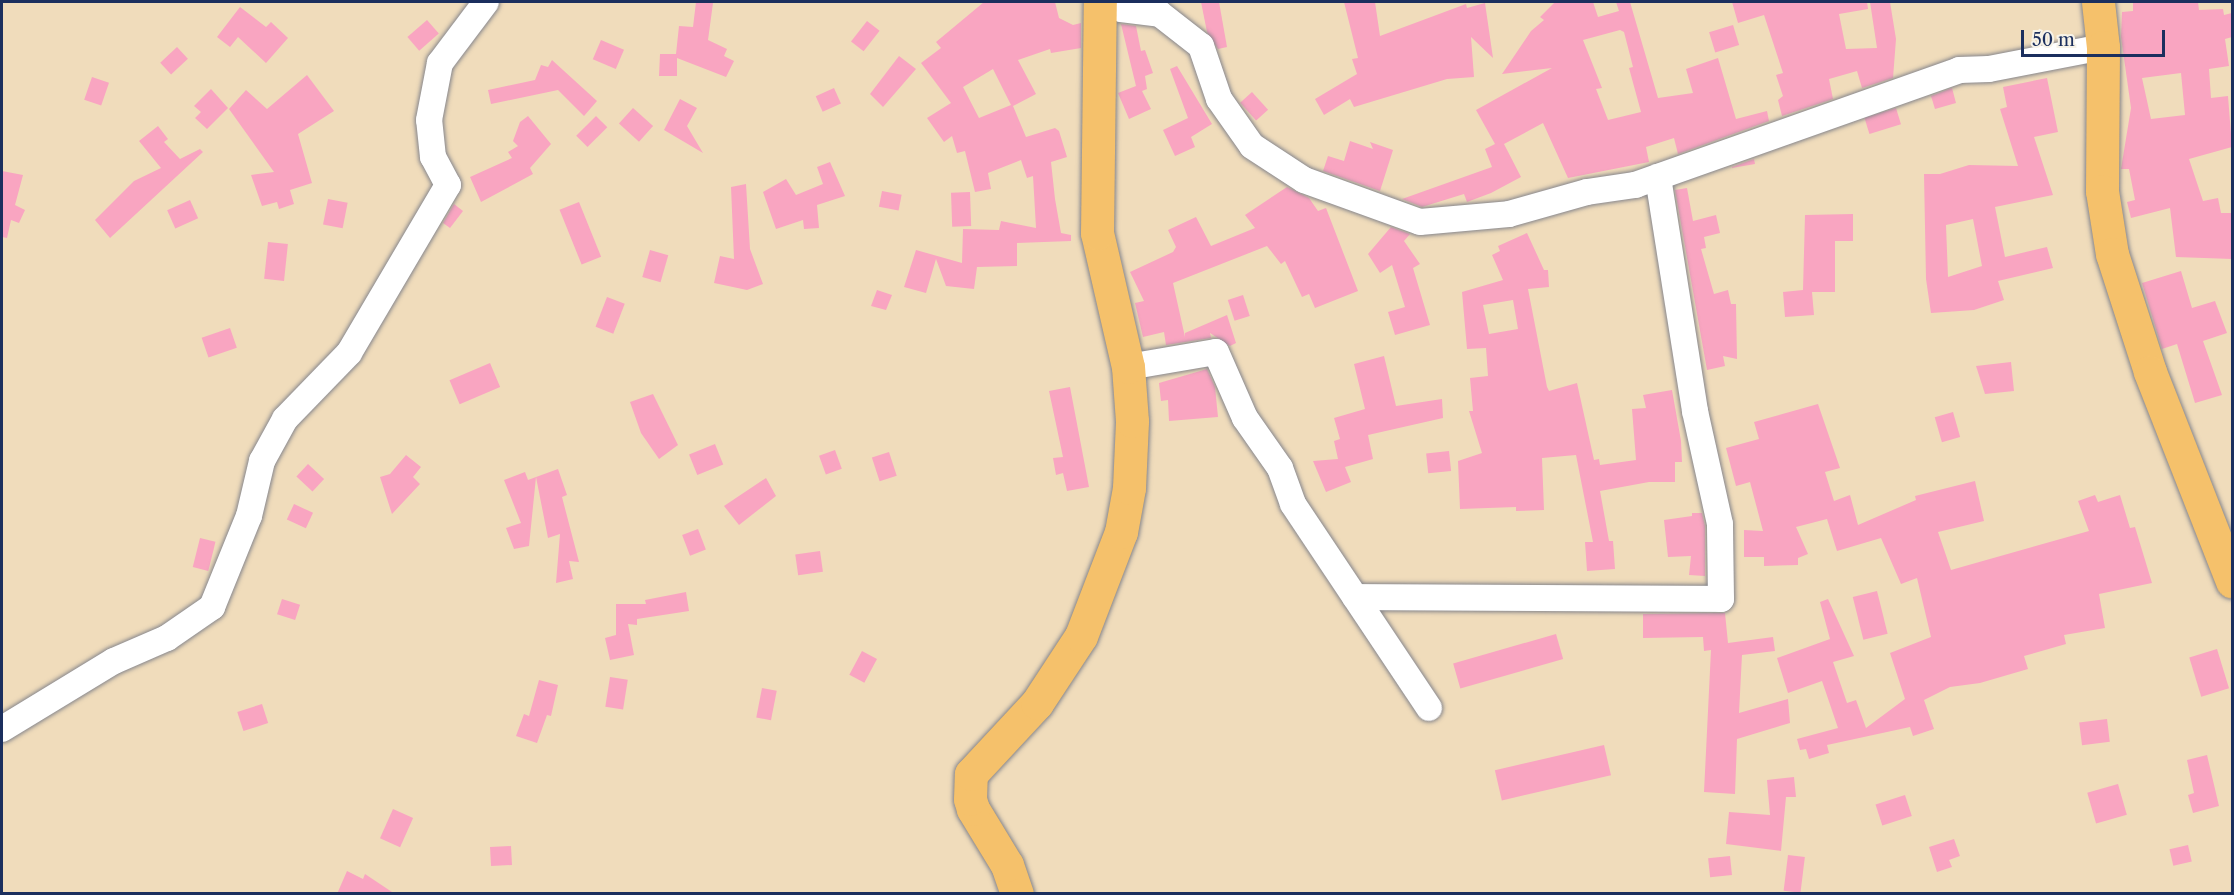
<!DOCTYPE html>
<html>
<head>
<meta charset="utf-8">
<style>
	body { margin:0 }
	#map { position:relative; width:2234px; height:895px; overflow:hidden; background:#f0dcbb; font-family:"Libre Caslon Text",serif }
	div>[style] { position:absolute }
	.building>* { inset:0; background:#f9a5c1; transform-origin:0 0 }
	.roads { filter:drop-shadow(0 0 2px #86868c) drop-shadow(0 0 2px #86868c) }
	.minor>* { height:26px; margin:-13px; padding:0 13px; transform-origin:13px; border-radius:13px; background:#fff }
	.major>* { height:33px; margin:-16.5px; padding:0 16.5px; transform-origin:16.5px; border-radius:16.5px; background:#f5c16b }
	span { translate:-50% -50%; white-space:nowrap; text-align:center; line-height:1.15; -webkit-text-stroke:4.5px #f7f3e8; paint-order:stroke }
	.frame { position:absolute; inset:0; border:3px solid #1b2f5e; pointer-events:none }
	.scale { position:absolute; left:2021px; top:30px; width:144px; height:27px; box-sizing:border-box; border:3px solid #1b2f5e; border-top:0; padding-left:8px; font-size:18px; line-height:21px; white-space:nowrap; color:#1b2f5e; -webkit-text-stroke:4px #f7f3e8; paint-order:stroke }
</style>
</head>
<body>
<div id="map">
	<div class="building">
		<i style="clip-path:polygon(696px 2px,713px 3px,708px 40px,727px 49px,724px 56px,734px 61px,726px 77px,677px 58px,677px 76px,659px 76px,660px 54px,676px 54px,679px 26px,693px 27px)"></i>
		<i style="clip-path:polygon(evenodd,984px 2px,1055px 2px,1059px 18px,1073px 25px,1081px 23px,1081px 48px,1051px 53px,1050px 49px,1018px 60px,1036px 94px,1013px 106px,1026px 137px,1055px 128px,1059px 131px,1067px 157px,1051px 162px,1055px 199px,1061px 233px,1071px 235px,1071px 241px,1017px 243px,1017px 266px,977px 267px,974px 289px,946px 286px,936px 259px,926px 293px,904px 287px,916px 250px,962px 263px,963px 229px,999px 230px,1001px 221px,1036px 228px,1033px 176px,1027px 178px,1021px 160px,988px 173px,991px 189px,975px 192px,965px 151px,957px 153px,952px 136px,944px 142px,927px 118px,951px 103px,921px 63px,941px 48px,936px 42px,984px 2px,993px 69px,1011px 105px,979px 118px,963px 87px,993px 69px)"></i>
		<i style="clip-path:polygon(1201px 2px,1219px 2px,1227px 47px,1218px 49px,1207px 32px)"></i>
		<i style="clip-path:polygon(1344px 2px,1375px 2px,1380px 36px,1466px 4px,1467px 8px,1485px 3px,1493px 58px,1471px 37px,1474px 77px,1447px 79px,1354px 107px,1350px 99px,1324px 115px,1315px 99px,1357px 74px,1352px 59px,1358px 58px)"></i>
		<i style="clip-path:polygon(evenodd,1555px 2px,1593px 2px,1598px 17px,1619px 11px,1616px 2px,1630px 2px,1658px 98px,1693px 93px,1686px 69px,1718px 58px,1736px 119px,1767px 111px,1769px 121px,1678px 154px,1674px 138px,1646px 147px,1649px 162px,1568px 178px,1543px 123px,1504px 144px,1521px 177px,1491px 193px,1467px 202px,1464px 194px,1422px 207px,1402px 199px,1492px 167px,1485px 149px,1495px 144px,1476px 110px,1552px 68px,1502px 74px,1531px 31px,1544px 20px,1540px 17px,1555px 2px,1620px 30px,1624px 32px,1633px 67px,1629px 68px,1641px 112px,1608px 120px,1596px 89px,1602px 88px,1583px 40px,1620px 30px)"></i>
		<i style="clip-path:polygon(1732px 2px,1867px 2px,1868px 9px,1839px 14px,1846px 49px,1877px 48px,1870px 2px,1890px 2px,1896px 39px,1893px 78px,1862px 88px,1857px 71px,1829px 79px,1833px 99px,1782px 116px,1778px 100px,1783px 96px,1776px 75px,1783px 73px,1764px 15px,1738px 23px)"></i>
		<i style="clip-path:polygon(evenodd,2133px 2px,2198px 2px,2199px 10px,2223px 9px,2224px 15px,2232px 13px,2232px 37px,2225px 39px,2229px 66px,2209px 69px,2211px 98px,2228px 96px,2232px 147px,2189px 159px,2203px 201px,2218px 198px,2221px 213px,2231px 213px,2232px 259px,2176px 257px,2170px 208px,2131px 218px,2127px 202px,2135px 200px,2129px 169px,2121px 169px,2131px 108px,2121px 37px,2122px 12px,2133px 11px,2133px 2px,2181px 73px,2185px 115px,2151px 119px,2142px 78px,2181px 73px)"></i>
		<i style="clip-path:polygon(240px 7px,266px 27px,271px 22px,288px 38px,266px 63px,238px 37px,230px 47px,217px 37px)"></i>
		<i style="left:427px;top:20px;width:18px;height:26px;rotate:49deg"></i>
		<i style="left:867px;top:21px;width:16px;height:26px;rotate:38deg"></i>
		<i style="clip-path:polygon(1121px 24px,1136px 26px,1141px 51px,1145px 50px,1153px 73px,1145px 76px,1147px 89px,1142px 91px,1151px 109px,1129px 119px,1118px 93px,1136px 86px)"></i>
		<i style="left:1733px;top:25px;width:21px;height:25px;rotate:73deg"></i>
		<i style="left:601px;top:40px;width:25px;height:21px;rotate:23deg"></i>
		<i style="left:177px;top:47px;width:16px;height:23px;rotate:47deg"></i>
		<i style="clip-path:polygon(899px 56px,916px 69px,883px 107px,870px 94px)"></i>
		<i style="clip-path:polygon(552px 60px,597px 101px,584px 116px,558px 90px,491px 104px,488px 90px,535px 80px,541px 65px,548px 67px)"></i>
		<i style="clip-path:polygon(1177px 66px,1212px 124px,1191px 137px,1195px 147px,1175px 156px,1163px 130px,1188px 118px,1170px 69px)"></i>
		<i style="clip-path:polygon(307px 75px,334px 111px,298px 134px,312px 183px,290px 190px,294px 204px,279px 209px,277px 202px,262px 206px,251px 175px,274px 172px,229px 109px,246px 90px,267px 109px)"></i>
		<i style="left:92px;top:77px;width:18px;height:24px;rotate:19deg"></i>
		<i style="clip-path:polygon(evenodd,2047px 78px,2058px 132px,2034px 137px,2053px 195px,1995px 207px,2005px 257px,2047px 247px,2053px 268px,1998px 281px,2004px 300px,1974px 310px,1931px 313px,1926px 279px,1924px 174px,1940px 174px,1969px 165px,2018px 166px,2000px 109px,2007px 107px,2003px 87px,2047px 78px,1973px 219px,1982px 266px,1948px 277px,1946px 225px,1973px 219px)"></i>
		<i style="left:834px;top:88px;width:17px;height:20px;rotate:66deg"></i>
		<i style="clip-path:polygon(1952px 88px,1956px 103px,1935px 109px,1931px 96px)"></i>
		<i style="clip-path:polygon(211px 89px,228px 108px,207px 129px,195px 118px,201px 112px,194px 106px)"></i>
		<i style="left:1252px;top:92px;width:24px;height:16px;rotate:48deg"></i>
		<i style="clip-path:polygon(680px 99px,697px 108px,687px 126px,703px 153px,664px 130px)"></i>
		<i style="left:633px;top:108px;width:27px;height:21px;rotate:42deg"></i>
		<i style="left:1896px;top:108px;width:17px;height:33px;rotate:73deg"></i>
		<i style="clip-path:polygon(528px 116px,551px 144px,530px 168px,533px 174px,481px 202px,470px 177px,512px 158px,508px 152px,518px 146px,513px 141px,520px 122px)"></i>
		<i style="left:596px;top:116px;width:16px;height:28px;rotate:45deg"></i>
		<i style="clip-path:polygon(158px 126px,168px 139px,164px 142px,180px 159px,200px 149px,203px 152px,110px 238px,95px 220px,134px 181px,161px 168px,139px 141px)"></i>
		<i style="clip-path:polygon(1350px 141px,1373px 149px,1370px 142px,1393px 150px,1380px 191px,1323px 171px,1328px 156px,1344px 161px)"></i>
		<i style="clip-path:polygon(1754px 159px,1755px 164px,1732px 168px,1732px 167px)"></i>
		<i style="clip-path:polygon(830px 162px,845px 196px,817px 205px,819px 228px,804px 229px,803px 220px,776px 229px,763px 192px,786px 179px,796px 195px,823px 184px,817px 167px)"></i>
		<i style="clip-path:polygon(2px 171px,23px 175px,15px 205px,25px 210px,19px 223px,11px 220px,7px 238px,2px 237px)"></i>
		<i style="clip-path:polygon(746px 184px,750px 249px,763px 284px,747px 290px,714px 283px,720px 256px,734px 259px,731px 187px)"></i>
		<i style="clip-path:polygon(1287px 187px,1309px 198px,1318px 211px,1326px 208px,1358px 291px,1315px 308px,1309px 294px,1302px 297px,1285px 261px,1281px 264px,1267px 246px,1173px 283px,1185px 337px,1185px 333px,1227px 315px,1236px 343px,1230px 346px,1210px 333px,1211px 338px,1166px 345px,1164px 332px,1143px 337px,1135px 303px,1144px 301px,1130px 272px,1173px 252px,1176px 247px,1168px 230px,1196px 217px,1211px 246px,1255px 228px,1245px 215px)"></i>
		<i style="clip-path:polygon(1687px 188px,1693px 221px,1716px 215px,1720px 233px,1704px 237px,1706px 248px,1701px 249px,1714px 294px,1728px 290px,1731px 304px,1736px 304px,1737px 359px,1723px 356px,1725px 366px,1707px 370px,1675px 190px)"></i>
		<i style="left:882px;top:191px;width:20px;height:16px;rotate:11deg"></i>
		<i style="left:970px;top:192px;width:34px;height:19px;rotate:88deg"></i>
		<i style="left:328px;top:199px;width:20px;height:26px;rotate:11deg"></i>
		<i style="left:190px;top:200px;width:20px;height:25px;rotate:66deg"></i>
		<i style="left:579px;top:202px;width:59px;height:21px;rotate:68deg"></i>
		<i style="clip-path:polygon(454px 204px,463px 211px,450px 228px,443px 223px)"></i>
		<i style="clip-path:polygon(1853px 214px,1853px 241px,1835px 241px,1835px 292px,1812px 292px,1814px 315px,1785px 317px,1783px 292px,1803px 290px,1805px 215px)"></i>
		<i style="clip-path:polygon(1391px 227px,1410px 234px,1404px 241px,1420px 264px,1413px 268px,1430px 325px,1395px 335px,1388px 312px,1405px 307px,1392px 265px,1380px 273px,1368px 254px)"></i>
		<i style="clip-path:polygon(evenodd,1527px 233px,1544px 270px,1548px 270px,1549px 287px,1528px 289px,1547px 387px,1549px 391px,1577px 383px,1594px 460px,1599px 459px,1600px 465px,1636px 460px,1632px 409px,1646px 408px,1643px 395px,1672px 390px,1681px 441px,1682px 462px,1675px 462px,1675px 482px,1649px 482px,1600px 491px,1609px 541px,1613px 541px,1615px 569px,1587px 571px,1585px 542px,1593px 542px,1576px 455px,1542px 458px,1544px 510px,1516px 511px,1516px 507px,1460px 509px,1458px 461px,1482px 453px,1469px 411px,1473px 411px,1470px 378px,1488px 376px,1486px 348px,1467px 349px,1462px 292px,1503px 280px,1492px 255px,1500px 251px,1498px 246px,1527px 233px,1513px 300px,1518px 329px,1489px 334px,1483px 305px,1513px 300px)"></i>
		<i style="left:268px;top:242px;width:20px;height:37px;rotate:6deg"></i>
		<i style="left:650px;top:250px;width:19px;height:28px;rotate:16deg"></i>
		<i style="clip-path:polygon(2181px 271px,2192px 308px,2215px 301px,2227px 333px,2203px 341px,2222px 395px,2195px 403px,2177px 344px,2162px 349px,2142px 283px)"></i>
		<i style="clip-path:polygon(877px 290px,892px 295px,886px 310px,871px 306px)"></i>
		<i style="left:1243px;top:295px;width:22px;height:16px;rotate:72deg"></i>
		<i style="left:607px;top:297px;width:19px;height:32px;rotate:21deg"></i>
		<i style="left:230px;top:328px;width:21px;height:30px;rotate:71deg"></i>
		<i style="clip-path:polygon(1384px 356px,1396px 406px,1442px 399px,1443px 418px,1368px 435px,1373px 459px,1345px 467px,1351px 482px,1326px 492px,1313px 461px,1338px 459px,1334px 441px,1340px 439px,1334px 418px,1365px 409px,1354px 364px)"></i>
		<i style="clip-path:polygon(2011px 362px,2014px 391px,1985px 394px,1976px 366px)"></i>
		<i style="left:490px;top:363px;width:26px;height:44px;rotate:67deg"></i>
		<i style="clip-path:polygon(1207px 369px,1215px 387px,1218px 417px,1169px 421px,1168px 400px,1161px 401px,1159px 383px)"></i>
		<i style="clip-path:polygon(1070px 387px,1089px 487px,1067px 491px,1063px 473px,1056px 475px,1053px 458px,1063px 457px,1049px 391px)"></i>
		<i style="clip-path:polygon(653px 394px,678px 445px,659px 459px,641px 433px,630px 402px)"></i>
		<i style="clip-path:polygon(1818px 404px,1840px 468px,1825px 472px,1834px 501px,1850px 495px,1858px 525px,1916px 500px,1915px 496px,1975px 481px,1984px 521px,1938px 532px,1951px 570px,2089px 531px,2078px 501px,2095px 495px,2098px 502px,2120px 495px,2130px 528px,2135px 527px,2152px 583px,2099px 594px,2105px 628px,2064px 635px,2066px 644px,2024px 656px,2028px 669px,1980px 683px,1950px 687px,1924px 700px,1934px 729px,1913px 736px,1910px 727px,1827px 745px,1829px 753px,1809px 759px,1806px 749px,1800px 750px,1797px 739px,1838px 728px,1822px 681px,1788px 693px,1777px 658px,1830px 639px,1820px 602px,1828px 599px,1854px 656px,1833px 662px,1847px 703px,1856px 700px,1866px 728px,1905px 699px,1890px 653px,1931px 637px,1917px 578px,1901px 584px,1881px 538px,1837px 551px,1827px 519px,1796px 527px,1808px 554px,1798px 558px,1798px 565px,1764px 566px,1764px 557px,1744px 557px,1744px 530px,1763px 531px,1750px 482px,1736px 486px,1726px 448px,1759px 439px,1754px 422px)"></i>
		<i style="left:1953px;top:412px;width:26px;height:19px;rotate:74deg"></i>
		<i style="left:715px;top:444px;width:22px;height:28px;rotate:68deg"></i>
		<i style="left:835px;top:450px;width:20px;height:17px;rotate:70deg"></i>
		<i style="left:1449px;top:451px;width:20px;height:23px;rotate:84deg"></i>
		<i style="left:889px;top:452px;width:25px;height:18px;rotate:72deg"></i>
		<i style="clip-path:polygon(406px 455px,421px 467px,413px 477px,420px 484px,392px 514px,380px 477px,390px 474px)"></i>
		<i style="left:308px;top:464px;width:22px;height:17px;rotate:43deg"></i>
		<i style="clip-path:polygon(558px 469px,567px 495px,562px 497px,579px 562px,569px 561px,573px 579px,556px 583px,560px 534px,548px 538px,536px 477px)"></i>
		<i style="clip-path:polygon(525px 472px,528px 480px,536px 477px,529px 546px,514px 549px,506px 528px,521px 523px,504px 480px)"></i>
		<i style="clip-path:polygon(766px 478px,776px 496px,739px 525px,724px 506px)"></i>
		<i style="left:294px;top:504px;width:21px;height:17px;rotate:25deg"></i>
		<i style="clip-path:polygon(1692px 513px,1702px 513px,1705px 526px,1705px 576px,1689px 575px,1691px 556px,1668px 557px,1664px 520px,1692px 516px)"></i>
		<i style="left:698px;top:529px;width:22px;height:17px;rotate:69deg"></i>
		<i style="left:200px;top:538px;width:16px;height:30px;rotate:14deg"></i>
		<i style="left:820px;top:551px;width:21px;height:25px;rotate:82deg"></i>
		<i style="left:1877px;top:591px;width:44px;height:25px;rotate:76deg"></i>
		<i style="clip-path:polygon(686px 592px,689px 611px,637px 619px,637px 625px,628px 624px,634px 655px,610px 660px,605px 638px,616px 635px,616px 604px,646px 604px,645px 600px)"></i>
		<i style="left:282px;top:599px;width:19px;height:16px;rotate:18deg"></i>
		<i style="clip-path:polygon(1725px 613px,1728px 643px,1773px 637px,1775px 651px,1742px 655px,1739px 713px,1788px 699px,1790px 723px,1737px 739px,1735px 794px,1704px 792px,1711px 650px,1704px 651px,1703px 637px,1643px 638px,1643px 614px)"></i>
		<i style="left:1556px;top:634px;width:26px;height:107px;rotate:74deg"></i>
		<i style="left:2217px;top:649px;width:41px;height:29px;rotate:73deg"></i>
		<i style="left:862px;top:651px;width:17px;height:27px;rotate:28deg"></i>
		<i style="left:610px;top:677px;width:18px;height:30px;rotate:9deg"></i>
		<i style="clip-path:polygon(539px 680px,558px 685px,551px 716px,547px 715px,537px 743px,516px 736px,524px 714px,529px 716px)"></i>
		<i style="left:762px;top:688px;width:15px;height:30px;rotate:11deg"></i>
		<i style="left:262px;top:704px;width:20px;height:26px;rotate:72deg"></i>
		<i style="left:2107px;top:719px;width:23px;height:28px;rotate:83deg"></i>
		<i style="left:1604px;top:745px;width:31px;height:112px;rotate:77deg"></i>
		<i style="clip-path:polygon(2207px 755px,2219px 806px,2193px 813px,2188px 795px,2194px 793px,2187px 760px)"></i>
		<i style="clip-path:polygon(1794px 777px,1796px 797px,1786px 797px,1781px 851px,1726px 844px,1729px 812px,1770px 815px,1767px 780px)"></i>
		<i style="left:2118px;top:784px;width:32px;height:32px;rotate:74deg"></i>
		<i style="left:1905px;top:795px;width:22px;height:31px;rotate:72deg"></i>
		<i style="left:393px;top:809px;width:22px;height:32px;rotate:24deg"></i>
		<i style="clip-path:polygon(1954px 839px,1960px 856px,1949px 860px,1952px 867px,1937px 872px,1929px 847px)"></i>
		<i style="left:2188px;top:845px;width:17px;height:19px;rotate:77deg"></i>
		<i style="left:511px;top:846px;width:19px;height:21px;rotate:87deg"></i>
		<i style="left:1788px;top:855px;width:17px;height:36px;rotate:7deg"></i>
		<i style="left:1730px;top:856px;width:19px;height:22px;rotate:84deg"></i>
		<i style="clip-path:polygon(347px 871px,363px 879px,365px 874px,395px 894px,337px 894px)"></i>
	</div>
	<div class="roads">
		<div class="minor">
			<i style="left:1109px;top:2px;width:14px;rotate:30deg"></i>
			<i style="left:1121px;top:9px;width:39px;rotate:7deg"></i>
			<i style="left:1160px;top:14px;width:52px;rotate:38deg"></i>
			<i style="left:1201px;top:46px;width:56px;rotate:71.2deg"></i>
			<i style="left:1219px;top:99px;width:57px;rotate:54.9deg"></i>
			<i style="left:1252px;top:146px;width:62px;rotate:33.2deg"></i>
			<i style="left:1304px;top:180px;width:123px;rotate:19.9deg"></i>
			<i style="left:1420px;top:222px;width:89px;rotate:-5.1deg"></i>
			<i style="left:1509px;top:214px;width:81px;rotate:-15.8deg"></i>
			<i style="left:1587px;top:192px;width:49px;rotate:-8.3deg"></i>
			<i style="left:1635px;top:185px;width:344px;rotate:-19.5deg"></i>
			<i style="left:1959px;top:70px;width:30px;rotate:-2deg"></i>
			<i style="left:1989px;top:69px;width:116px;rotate:-10.9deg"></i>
			<i style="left:1128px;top:367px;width:89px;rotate:-9.7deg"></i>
			<i style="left:1216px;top:352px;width:72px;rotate:66.3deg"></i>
			<i style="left:1245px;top:418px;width:61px;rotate:55deg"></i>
			<i style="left:1280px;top:468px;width:38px;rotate:70deg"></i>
			<i style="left:1293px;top:504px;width:245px;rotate:56.3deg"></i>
			<i style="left:1355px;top:597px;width:366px;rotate:0.3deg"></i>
			<i style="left:1721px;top:599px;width:75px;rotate:-90.8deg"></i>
			<i style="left:1720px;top:524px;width:116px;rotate:-102.5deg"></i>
			<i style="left:1695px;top:411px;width:237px;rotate:-99deg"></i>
			<i style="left:2px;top:729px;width:131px;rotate:-31.3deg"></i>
			<i style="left:114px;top:661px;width:58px;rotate:-23.5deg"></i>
			<i style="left:167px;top:638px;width:55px;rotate:-34.6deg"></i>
			<i style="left:212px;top:607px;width:98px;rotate:-67.9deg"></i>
			<i style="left:249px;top:516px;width:57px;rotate:-76.7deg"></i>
			<i style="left:262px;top:461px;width:48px;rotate:-61.3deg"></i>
			<i style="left:285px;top:419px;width:92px;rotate:-45.9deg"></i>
			<i style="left:349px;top:353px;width:195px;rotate:-59.5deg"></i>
			<i style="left:448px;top:185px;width:32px;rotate:-118deg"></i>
			<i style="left:433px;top:157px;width:37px;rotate:-96deg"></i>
			<i style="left:429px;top:120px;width:58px;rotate:-79.1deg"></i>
			<i style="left:440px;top:63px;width:76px;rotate:-53deg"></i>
		</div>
		<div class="major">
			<i style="left:2098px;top:2px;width:45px;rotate:83.7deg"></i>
			<i style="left:2103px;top:47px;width:144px;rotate:90.4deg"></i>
			<i style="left:2102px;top:191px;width:64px;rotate:81deg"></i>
			<i style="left:2112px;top:254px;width:124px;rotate:72.1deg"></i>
			<i style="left:2150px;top:372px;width:225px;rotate:68.6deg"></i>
			<i style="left:1017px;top:894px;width:31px;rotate:-109deg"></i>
			<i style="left:1007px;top:865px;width:66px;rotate:-121.3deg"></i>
			<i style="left:973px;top:809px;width:10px;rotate:-107deg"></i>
			<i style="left:970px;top:799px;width:25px;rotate:-88deg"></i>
			<i style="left:971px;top:774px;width:97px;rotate:-47.1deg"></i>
			<i style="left:1037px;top:703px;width:80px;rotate:-56.7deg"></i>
			<i style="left:1081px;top:636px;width:111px;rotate:-69deg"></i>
			<i style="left:1121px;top:532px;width:45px;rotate:-79.7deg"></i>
			<i style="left:1129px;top:488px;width:67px;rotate:-87.4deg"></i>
			<i style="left:1132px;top:421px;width:54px;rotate:-94.2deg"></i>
			<i style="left:1128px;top:367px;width:138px;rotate:-103deg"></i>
			<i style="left:1097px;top:233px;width:231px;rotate:-89.3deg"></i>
		</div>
	</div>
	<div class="frame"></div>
	<div class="scale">50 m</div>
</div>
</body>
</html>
